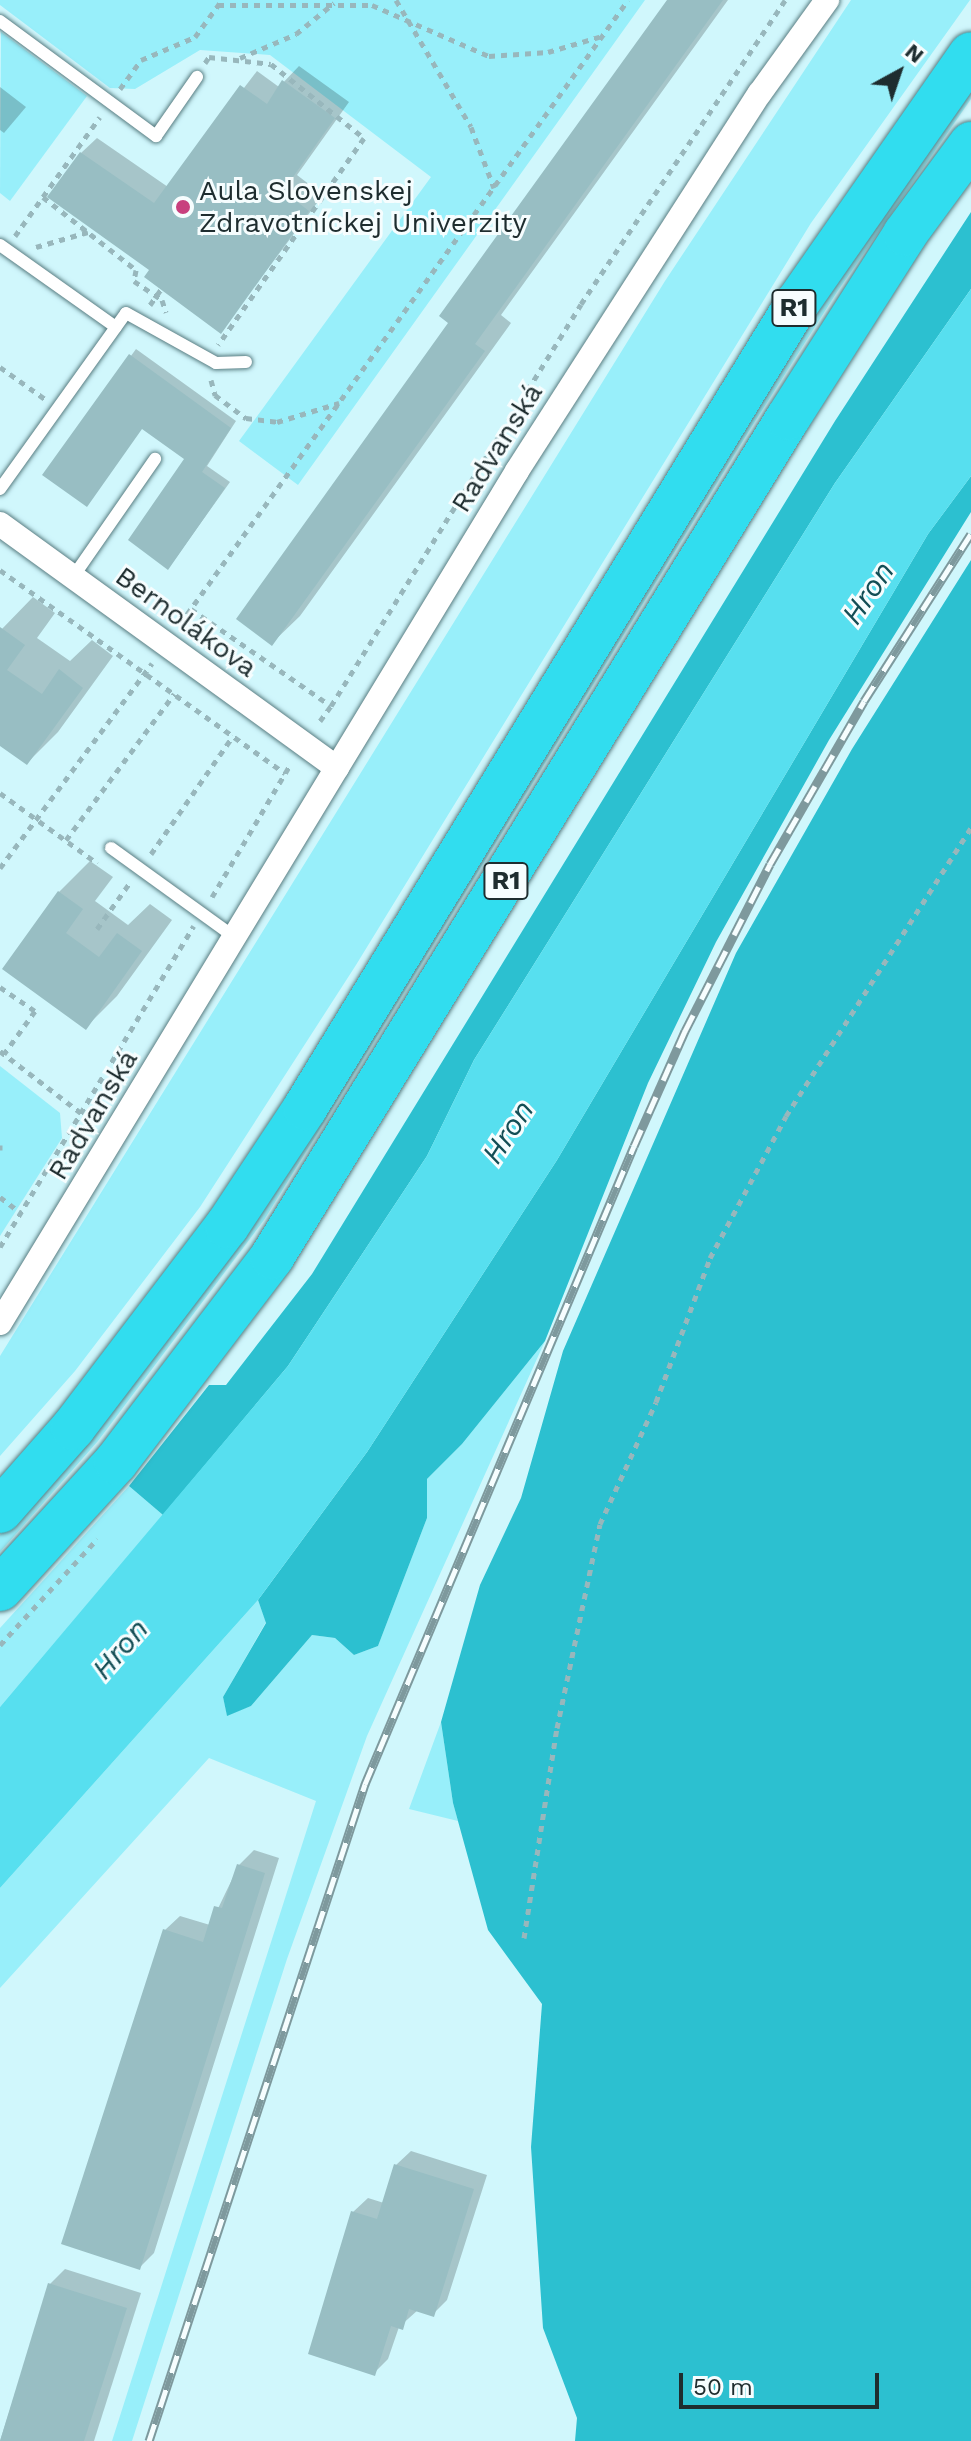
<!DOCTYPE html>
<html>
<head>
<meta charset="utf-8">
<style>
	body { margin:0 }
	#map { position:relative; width:971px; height:2441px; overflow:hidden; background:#d0f7fc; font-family:"Work Sans",sans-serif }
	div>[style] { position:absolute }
	.green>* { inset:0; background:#98effa }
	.forest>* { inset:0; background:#2cc0d0 }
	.water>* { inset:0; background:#57dfef }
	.shadow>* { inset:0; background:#0003 }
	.building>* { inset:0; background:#98bec3 }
	.path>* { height:5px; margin-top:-2.5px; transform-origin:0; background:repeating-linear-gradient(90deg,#98b7bc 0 6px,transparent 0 12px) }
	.roads { filter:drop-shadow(0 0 2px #597d82) drop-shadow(0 0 2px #597d82) }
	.lane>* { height:12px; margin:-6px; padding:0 6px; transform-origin:6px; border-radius:6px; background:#fff }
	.street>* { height:24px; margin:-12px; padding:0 12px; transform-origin:12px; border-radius:12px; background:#fff }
	.highway>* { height:44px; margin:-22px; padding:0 22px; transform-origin:22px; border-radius:22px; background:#31ddef }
	.rail>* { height:9px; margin-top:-4.5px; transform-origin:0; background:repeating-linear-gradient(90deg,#f6fdfe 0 18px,#7e999d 0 36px); box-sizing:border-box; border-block:2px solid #7e999d }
	.dots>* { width:22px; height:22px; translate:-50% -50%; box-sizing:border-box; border:4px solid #f6fdfe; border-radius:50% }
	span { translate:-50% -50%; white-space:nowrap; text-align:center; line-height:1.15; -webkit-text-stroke:6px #f6fdfe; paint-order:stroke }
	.shield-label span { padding:2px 6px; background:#f6fdfe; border:2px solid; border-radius:6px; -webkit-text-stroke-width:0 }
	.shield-label { font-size:26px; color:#1e2d2f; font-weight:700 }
	.poi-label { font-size:28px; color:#1e2d2f }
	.left { translate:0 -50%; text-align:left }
	.street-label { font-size:28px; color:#1e2d2f }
	.water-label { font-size:30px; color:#134e55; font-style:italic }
	.north { position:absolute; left:859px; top:32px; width:80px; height:80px; -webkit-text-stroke:6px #f6fdfe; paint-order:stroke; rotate:40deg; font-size:22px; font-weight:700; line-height:32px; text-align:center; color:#1e2d2f }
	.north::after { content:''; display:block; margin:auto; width:28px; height:36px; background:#1e2d2f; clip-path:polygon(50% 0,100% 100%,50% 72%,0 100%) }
	.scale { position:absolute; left:679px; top:2373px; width:200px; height:36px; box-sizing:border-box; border:4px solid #1e2d2f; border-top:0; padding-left:10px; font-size:24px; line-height:28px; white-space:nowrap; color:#1e2d2f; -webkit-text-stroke:6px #f6fdfe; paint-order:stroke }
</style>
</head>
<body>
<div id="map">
	<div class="green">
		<i style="clip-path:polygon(0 0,645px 0,298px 485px,239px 441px,431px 177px,270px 55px,200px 50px,135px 89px,110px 88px,0 5px)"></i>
		<i style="clip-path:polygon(851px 0,970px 0,811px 223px,356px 965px,200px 1207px,75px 1371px,0 1456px,0 1356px,665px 281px)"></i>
		<i style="clip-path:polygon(1px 32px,87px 96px,10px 201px,0 193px)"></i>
		<i style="clip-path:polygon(971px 81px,971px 99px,837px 292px,749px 431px,264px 1220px,98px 1441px,0 1552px,0 1535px,90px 1434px,739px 426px)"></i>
		<i style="clip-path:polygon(0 1066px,60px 1113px,62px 1138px,0 1236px)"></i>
		<i style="clip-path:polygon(545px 1341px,367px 1736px,287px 1959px,132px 2441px,112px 2441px,316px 1801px,209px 1758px,0 1988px,0 1888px,258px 1600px,266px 1622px,223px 1697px,227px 1715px,251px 1706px,312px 1635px,335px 1638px,354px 1655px,378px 1646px,427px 1518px,427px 1479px,462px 1444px)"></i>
		<i style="clip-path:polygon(129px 1486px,163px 1515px,0 1707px,0 1628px)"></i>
		<i style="clip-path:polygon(441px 1722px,453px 1803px,458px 1821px,409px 1809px)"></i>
	</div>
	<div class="forest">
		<i style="clip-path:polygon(971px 212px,971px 289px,835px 483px,474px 1060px,427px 1156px,288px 1366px,163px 1515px,129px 1486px,209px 1385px,226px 1385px,312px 1274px,835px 421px)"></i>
		<i style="clip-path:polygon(971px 476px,971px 512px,829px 740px,716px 942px,648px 1083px,545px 1341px,462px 1444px,427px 1479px,427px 1518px,378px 1646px,354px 1655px,335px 1638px,312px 1635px,251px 1706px,227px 1716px,223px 1697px,266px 1623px,258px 1600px,367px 1452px,557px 1160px,928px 534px)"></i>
		<i style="clip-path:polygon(971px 560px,971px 2441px,575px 2441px,577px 2418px,543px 2328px,531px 2147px,542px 2004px,488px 1930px,453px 1803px,441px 1722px,480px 1585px,521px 1498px,563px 1351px,736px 953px,852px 749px)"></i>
	</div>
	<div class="water">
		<i style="clip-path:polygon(971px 289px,971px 476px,928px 534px,557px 1160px,367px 1452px,258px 1600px,0 1888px,0 1707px,288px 1366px,427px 1156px,474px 1060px,835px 483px)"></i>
	</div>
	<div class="shadow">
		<i style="clip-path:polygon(669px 0,728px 0,501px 315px,511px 323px,300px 616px,272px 643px,450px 323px)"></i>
		<i style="clip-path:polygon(299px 66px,349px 102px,297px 175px,323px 195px,221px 331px,151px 269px,81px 153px,97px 138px,168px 187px,257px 71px,279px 87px)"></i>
		<i style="clip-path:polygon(0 87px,26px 107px,4px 133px,0 130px)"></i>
		<i style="clip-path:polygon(136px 349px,236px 421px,207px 466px,230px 482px,173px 562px,187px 459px,143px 427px,45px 474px)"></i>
		<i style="clip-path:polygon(33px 597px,55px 613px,37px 638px,70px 661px,92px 640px,113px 656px,58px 732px,27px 763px,0 735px,0 631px)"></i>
		<i style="clip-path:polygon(90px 861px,113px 877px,95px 901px,128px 925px,150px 904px,172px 920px,117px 996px,86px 1027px,5px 968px,59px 892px)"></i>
		<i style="clip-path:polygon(254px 1850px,279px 1858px,154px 2253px,139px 2268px,165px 1930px,180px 1916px,210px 1925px,239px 1865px)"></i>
		<i style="clip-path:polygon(411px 2151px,487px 2175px,447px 2300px,433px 2314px,418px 2310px,399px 2327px,388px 2359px,374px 2373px,353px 2212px,368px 2198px,384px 2203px,396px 2165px)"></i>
		<i style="clip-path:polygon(65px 2269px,141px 2293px,94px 2441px,0 2441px,50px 2284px)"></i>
	</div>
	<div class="building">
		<i style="clip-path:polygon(667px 0,723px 0,475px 344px,485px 351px,272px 646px,236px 619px,448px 323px,439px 316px)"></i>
		<i style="clip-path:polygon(282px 80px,335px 118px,283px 191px,309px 211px,221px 334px,144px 277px,149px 270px,47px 197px,80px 152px,154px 203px,240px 85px,267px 104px)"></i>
		<i style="clip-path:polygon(129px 354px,231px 428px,202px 472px,225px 488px,168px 570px,128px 540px,184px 459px,142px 429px,87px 507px,42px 475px)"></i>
		<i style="clip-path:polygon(0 627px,25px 645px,7px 670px,42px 694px,59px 669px,83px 688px,27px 765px,0 746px)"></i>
		<i style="clip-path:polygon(58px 891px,83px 909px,66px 933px,99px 957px,117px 933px,142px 951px,86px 1030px,2px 969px)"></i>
		<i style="clip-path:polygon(237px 1864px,265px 1873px,140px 2270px,61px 2244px,163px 1929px,203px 1942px,214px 1906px,222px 1908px)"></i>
		<i style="clip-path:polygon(394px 2164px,474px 2189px,434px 2317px,409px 2309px,403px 2330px,391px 2326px,375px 2376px,308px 2354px,351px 2211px,377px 2219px)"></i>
		<i style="clip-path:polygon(48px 2283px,127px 2308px,84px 2441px,0 2441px)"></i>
	</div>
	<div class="path">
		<i style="left:396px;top:0;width:147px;rotate:59.4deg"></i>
		<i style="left:471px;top:127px;width:65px;rotate:69.3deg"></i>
		<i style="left:218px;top:5px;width:154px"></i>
		<i style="left:372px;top:5px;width:128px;rotate:23.6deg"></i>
		<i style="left:489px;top:56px;width:59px;rotate:-3.9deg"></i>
		<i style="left:548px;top:52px;width:56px;rotate:-16.5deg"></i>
		<i style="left:240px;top:58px;width:61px;rotate:-23.2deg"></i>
		<i style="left:296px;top:34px;width:49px;rotate:-39.2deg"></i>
		<i style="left:205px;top:63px;width:7px;rotate:-56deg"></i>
		<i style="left:209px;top:57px;width:62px;rotate:6.4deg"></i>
		<i style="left:271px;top:64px;width:119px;rotate:38.5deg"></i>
		<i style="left:364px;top:138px;width:253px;rotate:125.2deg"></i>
		<i style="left:120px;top:89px;width:36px;rotate:-54deg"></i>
		<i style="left:141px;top:60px;width:59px;rotate:-23.1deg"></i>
		<i style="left:195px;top:37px;width:46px;rotate:-53.9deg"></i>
		<i style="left:43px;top:197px;width:118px;rotate:38.1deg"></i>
		<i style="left:136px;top:270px;width:11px;rotate:100deg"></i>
		<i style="left:134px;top:281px;width:34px;rotate:34deg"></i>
		<i style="left:162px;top:300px;width:13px;rotate:72deg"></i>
		<i style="left:15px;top:236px;width:146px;rotate:-54.5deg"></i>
		<i style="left:36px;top:247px;width:54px;rotate:-16.1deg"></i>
		<i style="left:150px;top:305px;width:19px;rotate:-55deg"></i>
		<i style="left:0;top:367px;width:55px;rotate:35.4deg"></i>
		<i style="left:211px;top:380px;width:16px;rotate:75deg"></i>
		<i style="left:215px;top:395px;width:39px;rotate:37deg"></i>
		<i style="left:246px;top:418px;width:31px;rotate:7deg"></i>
		<i style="left:277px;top:422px;width:65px;rotate:-17deg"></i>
		<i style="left:0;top:570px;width:350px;rotate:35.5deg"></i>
		<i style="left:191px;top:609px;width:170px;rotate:34.7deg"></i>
		<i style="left:331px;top:706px;width:473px;rotate:-58.1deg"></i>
		<i style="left:581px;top:304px;width:366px;rotate:-56.1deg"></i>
		<i style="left:180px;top:624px;width:768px;rotate:-54.32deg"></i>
		<i style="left:320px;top:721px;width:19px;rotate:-54deg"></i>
		<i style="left:0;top:793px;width:120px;rotate:35.8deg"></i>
		<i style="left:66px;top:840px;width:182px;rotate:-53.5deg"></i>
		<i style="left:151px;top:854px;width:144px;rotate:-55.2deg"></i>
		<i style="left:0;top:868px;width:255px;rotate:-53.4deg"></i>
		<i style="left:212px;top:897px;width:153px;rotate:-59.4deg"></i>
		<i style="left:97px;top:929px;width:59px;rotate:-54.7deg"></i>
		<i style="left:0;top:987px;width:42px;rotate:34.4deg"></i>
		<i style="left:35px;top:1011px;width:53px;rotate:125.8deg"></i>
		<i style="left:0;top:1051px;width:102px;rotate:37.4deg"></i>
		<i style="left:0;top:1145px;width:5px;rotate:90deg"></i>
		<i style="left:0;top:1197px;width:26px;rotate:37deg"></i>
		<i style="left:0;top:1247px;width:375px;rotate:-58.9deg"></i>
		<i style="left:0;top:1645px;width:144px;rotate:-47.5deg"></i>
		<i style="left:524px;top:1938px;width:213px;rotate:-81.1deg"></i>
		<i style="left:557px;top:1728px;width:208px;rotate:-78.1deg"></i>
		<i style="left:600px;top:1524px;width:134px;rotate:-65.3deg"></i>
		<i style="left:656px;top:1402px;width:154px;rotate:-69.4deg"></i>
		<i style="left:710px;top:1258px;width:161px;rotate:-61.8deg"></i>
		<i style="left:786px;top:1116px;width:342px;rotate:-57.3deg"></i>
	</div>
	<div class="roads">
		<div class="lane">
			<i style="left:0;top:21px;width:194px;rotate:36.4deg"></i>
			<i style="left:156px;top:136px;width:72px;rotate:-55.2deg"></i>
			<i style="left:0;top:245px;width:142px;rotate:35.3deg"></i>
			<i style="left:0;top:489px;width:216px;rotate:-54.4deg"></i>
			<i style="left:126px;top:313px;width:103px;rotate:29.1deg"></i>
			<i style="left:216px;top:363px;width:30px;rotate:-2deg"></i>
			<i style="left:73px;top:577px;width:144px;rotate:-55.2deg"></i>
			<i style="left:111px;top:848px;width:154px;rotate:35.8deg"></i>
		</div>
		<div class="street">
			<i style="left:0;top:524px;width:416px;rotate:35.9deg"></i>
			<i style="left:0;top:1323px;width:997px;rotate:-58.75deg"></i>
			<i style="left:517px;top:471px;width:449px;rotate:-57.3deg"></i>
			<i style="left:760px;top:93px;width:115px;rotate:-54.2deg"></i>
		</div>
		<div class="highway">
			<i style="left:0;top:1511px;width:111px;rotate:-48.7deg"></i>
			<i style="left:73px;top:1428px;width:254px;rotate:-52.7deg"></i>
			<i style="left:227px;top:1226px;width:141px;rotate:-56.5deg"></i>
			<i style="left:305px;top:1108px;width:945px;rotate:-58.55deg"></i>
			<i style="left:798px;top:302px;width:302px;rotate:-55.1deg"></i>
			<i style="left:0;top:1589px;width:172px;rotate:-47.6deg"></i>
			<i style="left:116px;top:1462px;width:258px;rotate:-52.7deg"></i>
			<i style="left:272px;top:1257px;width:985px;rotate:-58.41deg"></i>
			<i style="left:788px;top:418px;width:218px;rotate:-57.5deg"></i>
			<i style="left:905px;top:234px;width:112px;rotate:-53.7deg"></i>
		</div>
	</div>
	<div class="rail">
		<i style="left:149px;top:2441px;width:692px;rotate:-71.8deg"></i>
		<i style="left:365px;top:1784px;width:692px;rotate:-67.14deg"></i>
		<i style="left:634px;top:1146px;width:126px;rotate:-66.1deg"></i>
		<i style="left:685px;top:1031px;width:187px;rotate:-63deg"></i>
		<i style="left:770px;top:864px;width:188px;rotate:-60deg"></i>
		<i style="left:864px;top:701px;width:198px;rotate:-57.4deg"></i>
	</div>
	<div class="dots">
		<i style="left:183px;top:207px;background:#c8407e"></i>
	</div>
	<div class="shield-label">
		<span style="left:794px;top:308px">R1</span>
		<span style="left:506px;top:881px">R1</span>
	</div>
	<div class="poi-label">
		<span class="left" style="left:199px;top:207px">Aula Slovenskej<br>Zdravotníckej Univerzity</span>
	</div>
	<div class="street-label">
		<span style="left:497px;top:448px;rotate:-58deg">Radvanská</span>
		<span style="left:186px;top:622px;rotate:36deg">Bernolákova</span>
		<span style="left:93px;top:1115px;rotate:-59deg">Radvanská</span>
	</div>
	<div class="water-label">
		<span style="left:868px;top:593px;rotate:-56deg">Hron</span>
		<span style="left:508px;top:1132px;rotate:-57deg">Hron</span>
		<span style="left:120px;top:1649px;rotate:-49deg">Hron</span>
	</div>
	<div class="north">N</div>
	<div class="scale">50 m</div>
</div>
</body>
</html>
